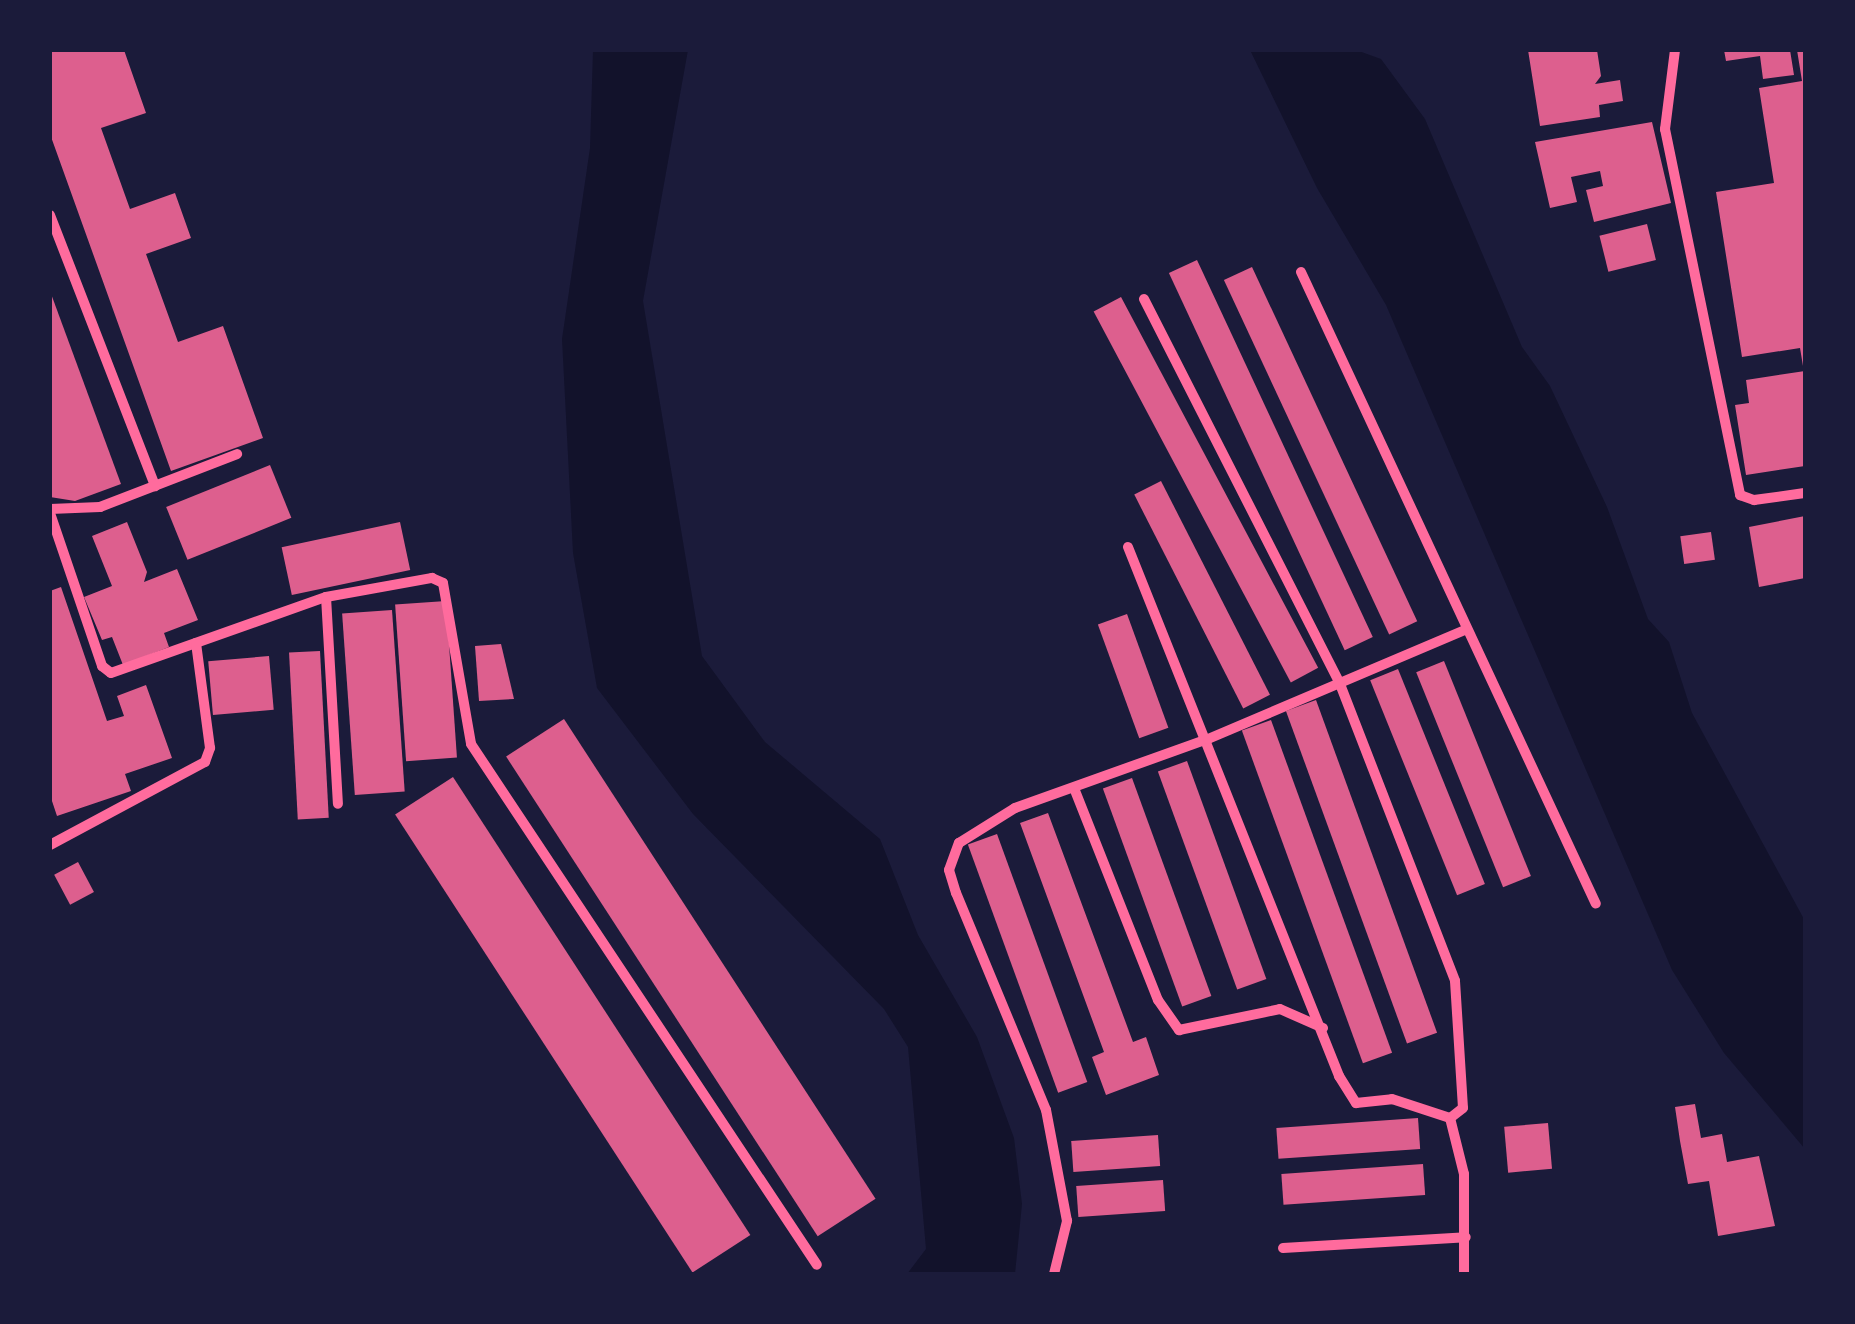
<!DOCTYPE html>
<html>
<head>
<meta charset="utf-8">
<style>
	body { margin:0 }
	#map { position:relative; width:1855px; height:1324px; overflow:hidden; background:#1b1b3a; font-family:Mulish,sans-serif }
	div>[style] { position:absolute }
	.water>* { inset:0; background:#12122b }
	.building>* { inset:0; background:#dd5f8e; transform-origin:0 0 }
	.minor>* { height:10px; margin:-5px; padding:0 5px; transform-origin:5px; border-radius:5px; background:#ff6b9d }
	span { translate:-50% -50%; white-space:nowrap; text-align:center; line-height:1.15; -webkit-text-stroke:8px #1b1b3a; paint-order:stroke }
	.frame { position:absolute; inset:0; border:52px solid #1b1b3a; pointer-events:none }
</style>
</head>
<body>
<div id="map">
	<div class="water">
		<i style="clip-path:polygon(593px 50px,688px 50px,643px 301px,702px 656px,765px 742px,880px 839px,918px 935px,977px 1037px,1014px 1138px,1022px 1204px,1015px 1274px,907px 1274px,926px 1249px,908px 1047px,884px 1009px,693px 814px,597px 688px,573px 553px,562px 339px,590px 148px)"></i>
		<i style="clip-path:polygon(1250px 50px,1356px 50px,1381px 59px,1425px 119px,1522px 347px,1550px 386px,1607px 507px,1648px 619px,1669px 642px,1692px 713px,1805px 921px,1805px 1149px,1724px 1053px,1672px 970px,1386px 305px,1317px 188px)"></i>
	</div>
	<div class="building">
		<i style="clip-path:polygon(50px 50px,124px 50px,146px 113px,101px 128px,130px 209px,175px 193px,191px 238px,146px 254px,178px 342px,223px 326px,263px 438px,171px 471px,50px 134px)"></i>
		<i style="clip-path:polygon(1528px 50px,1597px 50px,1601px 76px,1595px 84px,1620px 80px,1623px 101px,1599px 105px,1600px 117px,1540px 126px)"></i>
		<i style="clip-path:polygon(1724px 50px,1790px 50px,1794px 75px,1763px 79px,1760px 56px,1726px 61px)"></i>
		<i style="clip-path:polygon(1797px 50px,1805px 50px,1803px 366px,1800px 348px,1742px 357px,1716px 192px,1774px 183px,1759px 88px,1802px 81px)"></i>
		<i style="clip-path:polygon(1652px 122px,1671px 203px,1594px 222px,1586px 190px,1603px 186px,1600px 171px,1571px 177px,1577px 202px,1550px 208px,1535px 142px)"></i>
		<i style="left:1647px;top:224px;width:37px;height:49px;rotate:76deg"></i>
		<i style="left:1197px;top:260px;width:416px;height:31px;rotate:65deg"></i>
		<i style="left:1252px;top:267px;width:391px;height:31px;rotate:65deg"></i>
		<i style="clip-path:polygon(50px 291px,121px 484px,75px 501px,50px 497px)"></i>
		<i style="left:1121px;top:297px;width:420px;height:31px;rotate:62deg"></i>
		<i style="clip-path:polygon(1805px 371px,1805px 466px,1746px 475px,1735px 405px,1749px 403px,1746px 380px)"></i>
		<i style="left:270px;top:465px;width:57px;height:112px;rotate:68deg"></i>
		<i style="left:1161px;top:481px;width:240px;height:30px;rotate:63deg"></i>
		<i style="clip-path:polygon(1805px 516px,1805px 578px,1759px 587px,1749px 527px)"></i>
		<i style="clip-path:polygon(127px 522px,147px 572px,144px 582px,177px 569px,198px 620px,164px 633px,169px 647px,123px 665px,112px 637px,102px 640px,84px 597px,112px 586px,92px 536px)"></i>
		<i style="left:400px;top:522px;width:49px;height:121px;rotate:78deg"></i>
		<i style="left:1711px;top:532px;width:28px;height:31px;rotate:82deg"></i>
		<i style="clip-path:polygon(61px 587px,107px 721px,124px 716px,117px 696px,146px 685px,172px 758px,125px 774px,131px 791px,57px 816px,50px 795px,50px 591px)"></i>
		<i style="left:446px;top:601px;width:157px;height:51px;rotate:86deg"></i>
		<i style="left:392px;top:610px;width:182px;height:50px;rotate:86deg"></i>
		<i style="left:1127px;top:614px;width:121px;height:31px;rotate:70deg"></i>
		<i style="clip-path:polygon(501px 644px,514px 699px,479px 701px,475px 646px)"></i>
		<i style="left:320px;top:651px;width:167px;height:31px;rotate:87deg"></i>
		<i style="left:269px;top:656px;width:54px;height:61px;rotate:85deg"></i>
		<i style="left:1444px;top:661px;width:232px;height:30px;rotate:68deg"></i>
		<i style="left:1398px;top:669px;width:232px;height:30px;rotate:68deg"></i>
		<i style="left:1316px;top:700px;width:354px;height:32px;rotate:70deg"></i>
		<i style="left:564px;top:719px;width:572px;height:69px;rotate:57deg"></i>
		<i style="left:1271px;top:720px;width:354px;height:31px;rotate:70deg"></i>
		<i style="left:1187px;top:761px;width:232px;height:31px;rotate:70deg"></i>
		<i style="left:453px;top:777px;width:546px;height:69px;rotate:57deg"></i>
		<i style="left:1132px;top:778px;width:232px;height:31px;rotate:70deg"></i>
		<i style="clip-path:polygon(1048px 813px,1133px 1042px,1146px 1037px,1159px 1075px,1106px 1095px,1092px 1057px,1104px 1052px,1020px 823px)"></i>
		<i style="left:997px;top:834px;width:264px;height:31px;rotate:70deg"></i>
		<i style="left:78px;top:862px;width:34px;height:27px;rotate:62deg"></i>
		<i style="clip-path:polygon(1695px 1104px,1701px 1138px,1722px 1134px,1727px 1162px,1759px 1156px,1775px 1226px,1718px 1236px,1709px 1181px,1688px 1184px,1680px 1141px,1675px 1107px)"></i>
		<i style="left:1418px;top:1118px;width:31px;height:142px;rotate:86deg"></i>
		<i style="left:1548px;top:1123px;width:46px;height:44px;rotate:85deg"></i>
		<i style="left:1158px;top:1135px;width:31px;height:87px;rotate:86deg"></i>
		<i style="left:1423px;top:1164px;width:31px;height:142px;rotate:86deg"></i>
		<i style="left:1163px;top:1180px;width:31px;height:87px;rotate:86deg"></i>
	</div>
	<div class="minor">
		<i style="left:1675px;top:50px;width:80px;rotate:97.2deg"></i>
		<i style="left:1665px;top:129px;width:374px;rotate:78.4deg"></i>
		<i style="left:1740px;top:495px;width:15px;rotate:20deg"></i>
		<i style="left:1754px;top:500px;width:51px;rotate:-7.8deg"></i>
		<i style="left:50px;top:215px;width:291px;rotate:68.8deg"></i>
		<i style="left:1301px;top:272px;width:697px;rotate:64.98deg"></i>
		<i style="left:1144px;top:299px;width:432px;rotate:63deg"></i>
		<i style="left:1340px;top:684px;width:318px;rotate:68.8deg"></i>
		<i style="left:1455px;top:981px;width:127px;rotate:86.4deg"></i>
		<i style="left:1463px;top:1108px;width:16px;rotate:142deg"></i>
		<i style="left:50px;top:509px;width:50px;rotate:-2.3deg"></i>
		<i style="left:100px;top:507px;width:147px;rotate:-21.1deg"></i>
		<i style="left:50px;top:513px;width:162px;rotate:71.2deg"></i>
		<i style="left:102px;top:666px;width:11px;rotate:38deg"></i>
		<i style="left:111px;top:673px;width:228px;rotate:-19.5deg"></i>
		<i style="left:326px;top:597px;width:108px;rotate:-10.2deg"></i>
		<i style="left:432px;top:578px;width:12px;rotate:24deg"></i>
		<i style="left:443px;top:583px;width:163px;rotate:80.1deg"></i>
		<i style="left:471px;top:744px;width:625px;rotate:56.41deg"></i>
		<i style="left:1128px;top:547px;width:570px;rotate:68.25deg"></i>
		<i style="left:1339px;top:1076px;width:32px;rotate:58deg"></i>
		<i style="left:1356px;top:1103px;width:36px;rotate:-6deg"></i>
		<i style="left:1392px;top:1099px;width:61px;rotate:18.1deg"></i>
		<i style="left:1450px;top:1118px;width:58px;rotate:76deg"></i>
		<i style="left:1464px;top:1174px;width:100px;rotate:90deg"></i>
		<i style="left:326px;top:597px;width:207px;rotate:86.7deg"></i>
		<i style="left:1074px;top:788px;width:228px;rotate:68.4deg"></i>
		<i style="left:1158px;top:1000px;width:37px;rotate:55deg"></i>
		<i style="left:1179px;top:1030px;width:103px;rotate:-11.7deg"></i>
		<i style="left:1280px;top:1009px;width:47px;rotate:23.8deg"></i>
		<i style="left:50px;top:845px;width:176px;rotate:-28.2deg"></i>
		<i style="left:205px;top:762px;width:15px;rotate:-70deg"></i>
		<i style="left:210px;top:748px;width:106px;rotate:-97.6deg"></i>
		<i style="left:1283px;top:1248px;width:183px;rotate:-3.4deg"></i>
		<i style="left:1054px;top:1274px;width:55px;rotate:-76.2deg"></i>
		<i style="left:1067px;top:1221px;width:113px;rotate:-100.7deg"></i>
		<i style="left:1046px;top:1110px;width:235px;rotate:-112.5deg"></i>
		<i style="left:956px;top:893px;width:24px;rotate:-107deg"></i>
		<i style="left:949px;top:870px;width:29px;rotate:-70deg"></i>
		<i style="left:959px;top:843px;width:66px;rotate:-32deg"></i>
		<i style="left:1015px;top:808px;width:205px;rotate:-19.7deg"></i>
		<i style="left:1208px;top:739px;width:279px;rotate:-23deg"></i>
	</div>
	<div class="frame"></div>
</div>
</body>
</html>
